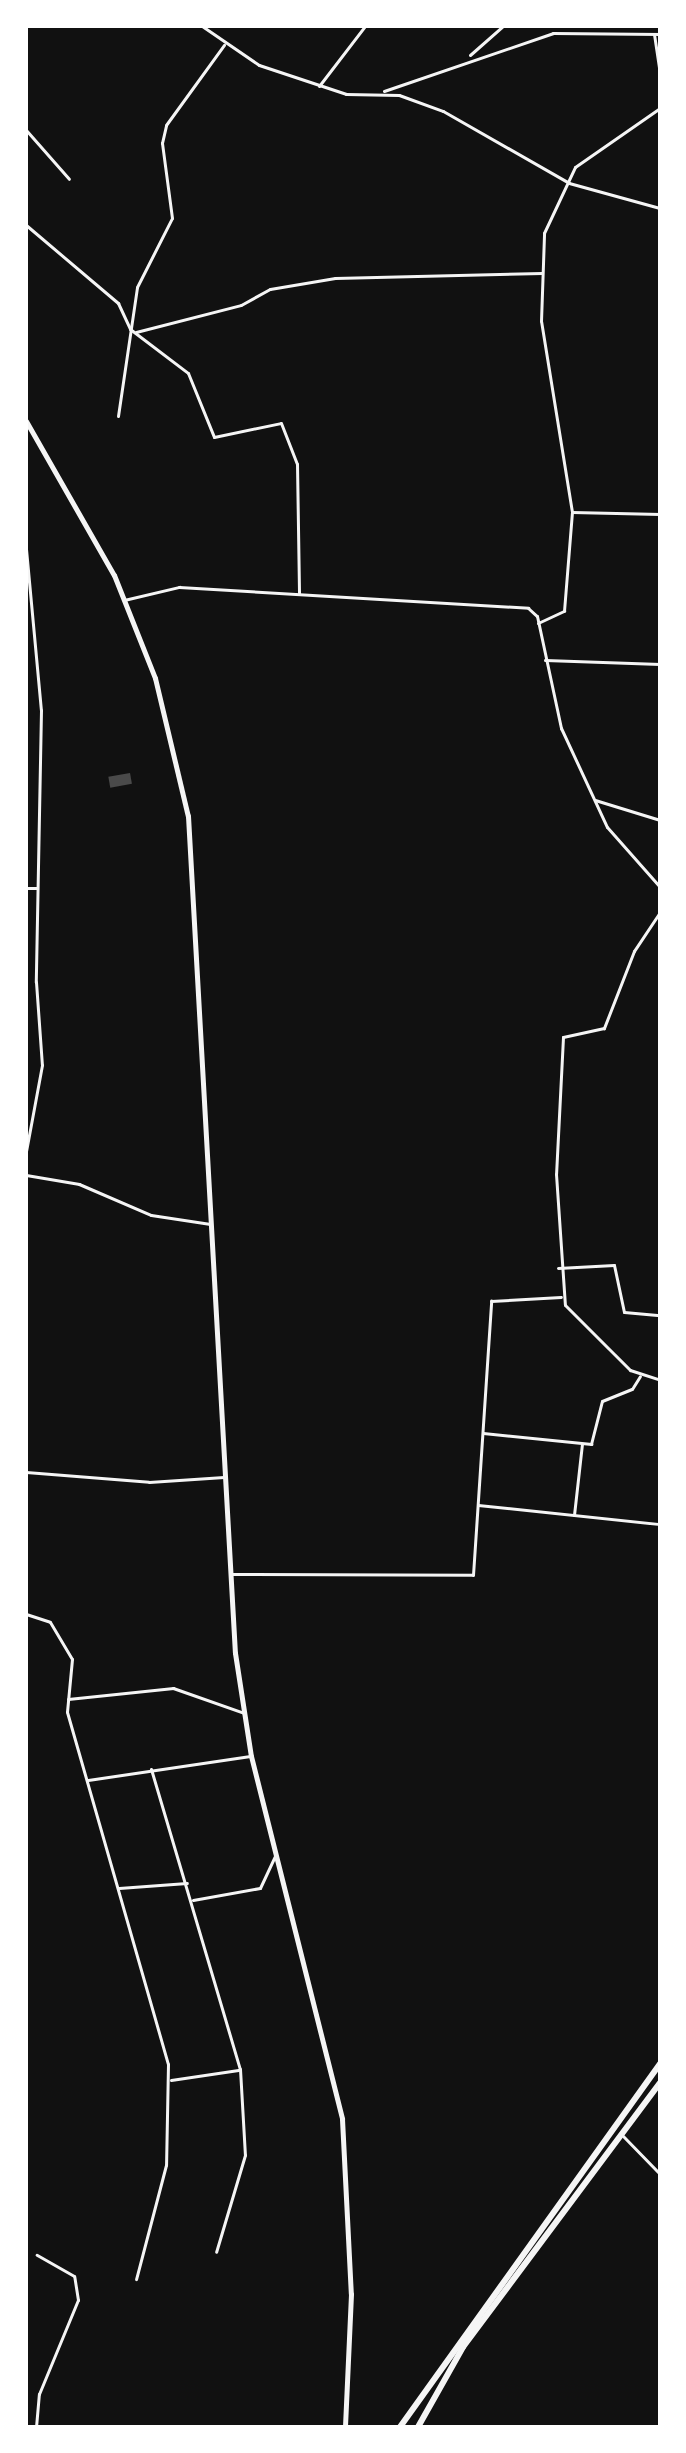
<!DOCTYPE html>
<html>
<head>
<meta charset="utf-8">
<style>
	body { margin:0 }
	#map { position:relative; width:686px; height:2453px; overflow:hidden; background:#111; font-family:"Golos Text",sans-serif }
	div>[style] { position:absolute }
	.building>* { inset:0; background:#4a4a4a; transform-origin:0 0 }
	.minor>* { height:3px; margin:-1.5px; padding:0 1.5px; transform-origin:1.5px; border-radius:1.5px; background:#f5f5f5 }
	.primary>* { height:5px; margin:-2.5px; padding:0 2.5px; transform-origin:2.5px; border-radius:2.5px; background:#f5f5f5 }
	.trunk>* { height:6px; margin:-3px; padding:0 3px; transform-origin:3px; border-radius:3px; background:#f5f5f5 }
	span { translate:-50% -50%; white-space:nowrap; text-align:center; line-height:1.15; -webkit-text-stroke:8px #fff; paint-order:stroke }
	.frame { position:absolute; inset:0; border:28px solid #fff; pointer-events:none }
</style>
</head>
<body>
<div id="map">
	<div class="building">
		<i style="left:130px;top:773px;width:11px;height:22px;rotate:80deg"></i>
	</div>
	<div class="minor">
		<i style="left:202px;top:26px;width:69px;rotate:34.4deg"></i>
		<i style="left:259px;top:65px;width:92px;rotate:18.4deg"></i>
		<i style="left:346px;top:94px;width:53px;rotate:1.1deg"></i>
		<i style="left:399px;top:95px;width:47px;rotate:20deg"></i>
		<i style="left:443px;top:111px;width:145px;rotate:29.7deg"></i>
		<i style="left:569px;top:183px;width:94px;rotate:15.4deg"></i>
		<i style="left:654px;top:34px;width:40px;rotate:81.5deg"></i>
		<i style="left:470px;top:55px;width:44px;rotate:-41.3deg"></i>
		<i style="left:319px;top:86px;width:76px;rotate:-52.5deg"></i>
		<i style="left:384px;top:91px;width:179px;rotate:-18.9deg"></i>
		<i style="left:553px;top:33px;width:107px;rotate:0.5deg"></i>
		<i style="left:26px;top:130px;width:65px;rotate:48.7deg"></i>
		<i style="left:26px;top:225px;width:121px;rotate:40.3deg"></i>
		<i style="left:118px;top:303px;width:29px;rotate:65deg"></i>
		<i style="left:130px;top:329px;width:73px;rotate:37.2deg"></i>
		<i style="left:188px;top:373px;width:69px;rotate:67.9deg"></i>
		<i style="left:214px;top:437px;width:68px;rotate:-11.8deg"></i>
		<i style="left:281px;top:423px;width:44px;rotate:68.7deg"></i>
		<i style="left:297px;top:464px;width:130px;rotate:89.1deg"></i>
		<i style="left:136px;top:332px;width:108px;rotate:-14.4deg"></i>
		<i style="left:241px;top:305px;width:33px;rotate:-29deg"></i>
		<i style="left:270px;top:289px;width:66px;rotate:-9.6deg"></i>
		<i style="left:335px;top:278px;width:207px;rotate:-1.4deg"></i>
		<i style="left:118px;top:416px;width:130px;rotate:-81.6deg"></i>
		<i style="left:137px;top:287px;width:77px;rotate:-63.1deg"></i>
		<i style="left:172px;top:218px;width:76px;rotate:-97.6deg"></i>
		<i style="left:162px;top:143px;width:18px;rotate:-77deg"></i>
		<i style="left:166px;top:125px;width:99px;rotate:-54.1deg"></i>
		<i style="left:572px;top:512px;width:88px;rotate:1.3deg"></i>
		<i style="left:26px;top:549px;width:162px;rotate:84.7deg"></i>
		<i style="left:41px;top:710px;width:272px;rotate:91.1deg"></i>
		<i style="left:36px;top:982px;width:83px;rotate:85.9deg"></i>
		<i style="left:42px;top:1065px;width:87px;rotate:100.5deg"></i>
		<i style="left:124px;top:600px;width:57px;rotate:-13.3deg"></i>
		<i style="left:179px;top:587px;width:350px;rotate:3.4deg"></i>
		<i style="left:528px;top:608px;width:12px;rotate:42deg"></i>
		<i style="left:537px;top:616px;width:115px;rotate:77.9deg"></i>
		<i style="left:561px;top:728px;width:109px;rotate:65.1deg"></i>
		<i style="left:607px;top:827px;width:80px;rotate:48.5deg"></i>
		<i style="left:538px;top:623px;width:29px;rotate:-25deg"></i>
		<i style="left:564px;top:611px;width:99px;rotate:-85.4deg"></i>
		<i style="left:572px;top:512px;width:193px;rotate:-99.2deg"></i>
		<i style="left:541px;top:321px;width:88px;rotate:-88deg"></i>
		<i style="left:544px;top:233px;width:73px;rotate:-64.8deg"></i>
		<i style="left:575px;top:167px;width:103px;rotate:-34.8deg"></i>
		<i style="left:545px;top:660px;width:115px;rotate:2deg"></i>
		<i style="left:595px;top:800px;width:68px;rotate:17.1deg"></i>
		<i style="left:26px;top:888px;width:11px"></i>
		<i style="left:660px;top:912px;width:47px;rotate:123.7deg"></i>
		<i style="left:634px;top:951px;width:83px;rotate:111.3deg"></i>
		<i style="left:604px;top:1028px;width:42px;rotate:167.6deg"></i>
		<i style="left:563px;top:1037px;width:137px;rotate:92.9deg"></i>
		<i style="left:556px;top:1174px;width:131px;rotate:86.1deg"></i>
		<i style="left:565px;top:1305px;width:92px;rotate:45deg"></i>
		<i style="left:630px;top:1370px;width:32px;rotate:18deg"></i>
		<i style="left:26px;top:1175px;width:54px;rotate:9.6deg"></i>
		<i style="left:79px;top:1184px;width:78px;rotate:23.3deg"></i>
		<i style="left:151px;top:1215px;width:60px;rotate:8.7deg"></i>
		<i style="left:558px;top:1268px;width:56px;rotate:-3.1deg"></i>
		<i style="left:614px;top:1265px;width:48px;rotate:78deg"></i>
		<i style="left:624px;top:1312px;width:36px;rotate:5deg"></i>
		<i style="left:483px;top:1433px;width:109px;rotate:5.8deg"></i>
		<i style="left:591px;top:1444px;width:44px;rotate:-75.7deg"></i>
		<i style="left:602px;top:1401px;width:32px;rotate:-22deg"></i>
		<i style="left:632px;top:1389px;width:15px;rotate:-58deg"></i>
		<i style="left:26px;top:1472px;width:123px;rotate:4.6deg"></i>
		<i style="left:149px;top:1482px;width:75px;rotate:-3.8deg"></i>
		<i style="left:478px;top:1505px;width:183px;rotate:6deg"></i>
		<i style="left:574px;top:1515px;width:71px;rotate:-83.6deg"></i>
		<i style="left:230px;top:1574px;width:243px;rotate:0.2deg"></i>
		<i style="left:473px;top:1575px;width:275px;rotate:-86.2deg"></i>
		<i style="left:491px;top:1301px;width:70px;rotate:-3.3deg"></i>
		<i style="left:26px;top:1614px;width:25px;rotate:18deg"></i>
		<i style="left:50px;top:1622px;width:43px;rotate:59.3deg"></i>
		<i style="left:72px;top:1659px;width:53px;rotate:95.4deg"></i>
		<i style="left:67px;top:1712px;width:366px;rotate:74deg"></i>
		<i style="left:168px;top:2064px;width:101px;rotate:91.1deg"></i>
		<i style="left:166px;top:2165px;width:118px;rotate:104.7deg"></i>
		<i style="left:68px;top:1699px;width:106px;rotate:-6deg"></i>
		<i style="left:173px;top:1688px;width:75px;rotate:19.4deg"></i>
		<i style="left:151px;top:1769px;width:313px;rotate:73.5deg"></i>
		<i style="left:240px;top:2069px;width:86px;rotate:86.7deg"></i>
		<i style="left:245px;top:2155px;width:101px;rotate:106.6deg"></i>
		<i style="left:88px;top:1780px;width:164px;rotate:-8.4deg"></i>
		<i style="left:119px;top:1888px;width:68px;rotate:-4.2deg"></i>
		<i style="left:193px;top:1900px;width:68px;rotate:-10.2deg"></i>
		<i style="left:260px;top:1888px;width:38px;rotate:-65deg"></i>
		<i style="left:171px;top:2080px;width:68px;rotate:-8.5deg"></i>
		<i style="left:623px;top:2136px;width:53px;rotate:45.8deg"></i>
		<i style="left:36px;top:2427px;width:33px;rotate:-85deg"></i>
		<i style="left:39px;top:2394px;width:102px;rotate:-67.5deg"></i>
		<i style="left:78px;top:2300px;width:24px;rotate:-99deg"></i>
		<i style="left:74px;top:2276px;width:43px;rotate:-150.4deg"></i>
	</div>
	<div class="primary">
		<i style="left:26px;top:421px;width:177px;rotate:60.3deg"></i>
		<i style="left:114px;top:575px;width:111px;rotate:68.3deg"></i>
		<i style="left:155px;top:678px;width:142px;rotate:76.6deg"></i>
		<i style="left:188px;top:816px;width:838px;rotate:86.79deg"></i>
		<i style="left:235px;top:1653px;width:104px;rotate:81.2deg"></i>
		<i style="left:251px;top:1756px;width:374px;rotate:75.9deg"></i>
		<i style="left:342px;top:2119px;width:175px;rotate:87.1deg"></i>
		<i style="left:351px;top:2294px;width:133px;rotate:92.6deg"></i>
	</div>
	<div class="trunk">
		<i style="left:400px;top:2427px;width:447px;rotate:-54.4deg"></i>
		<i style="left:418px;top:2427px;width:92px;rotate:-60.6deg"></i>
		<i style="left:463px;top:2347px;width:329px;rotate:-53.3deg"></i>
	</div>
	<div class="frame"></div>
</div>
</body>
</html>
